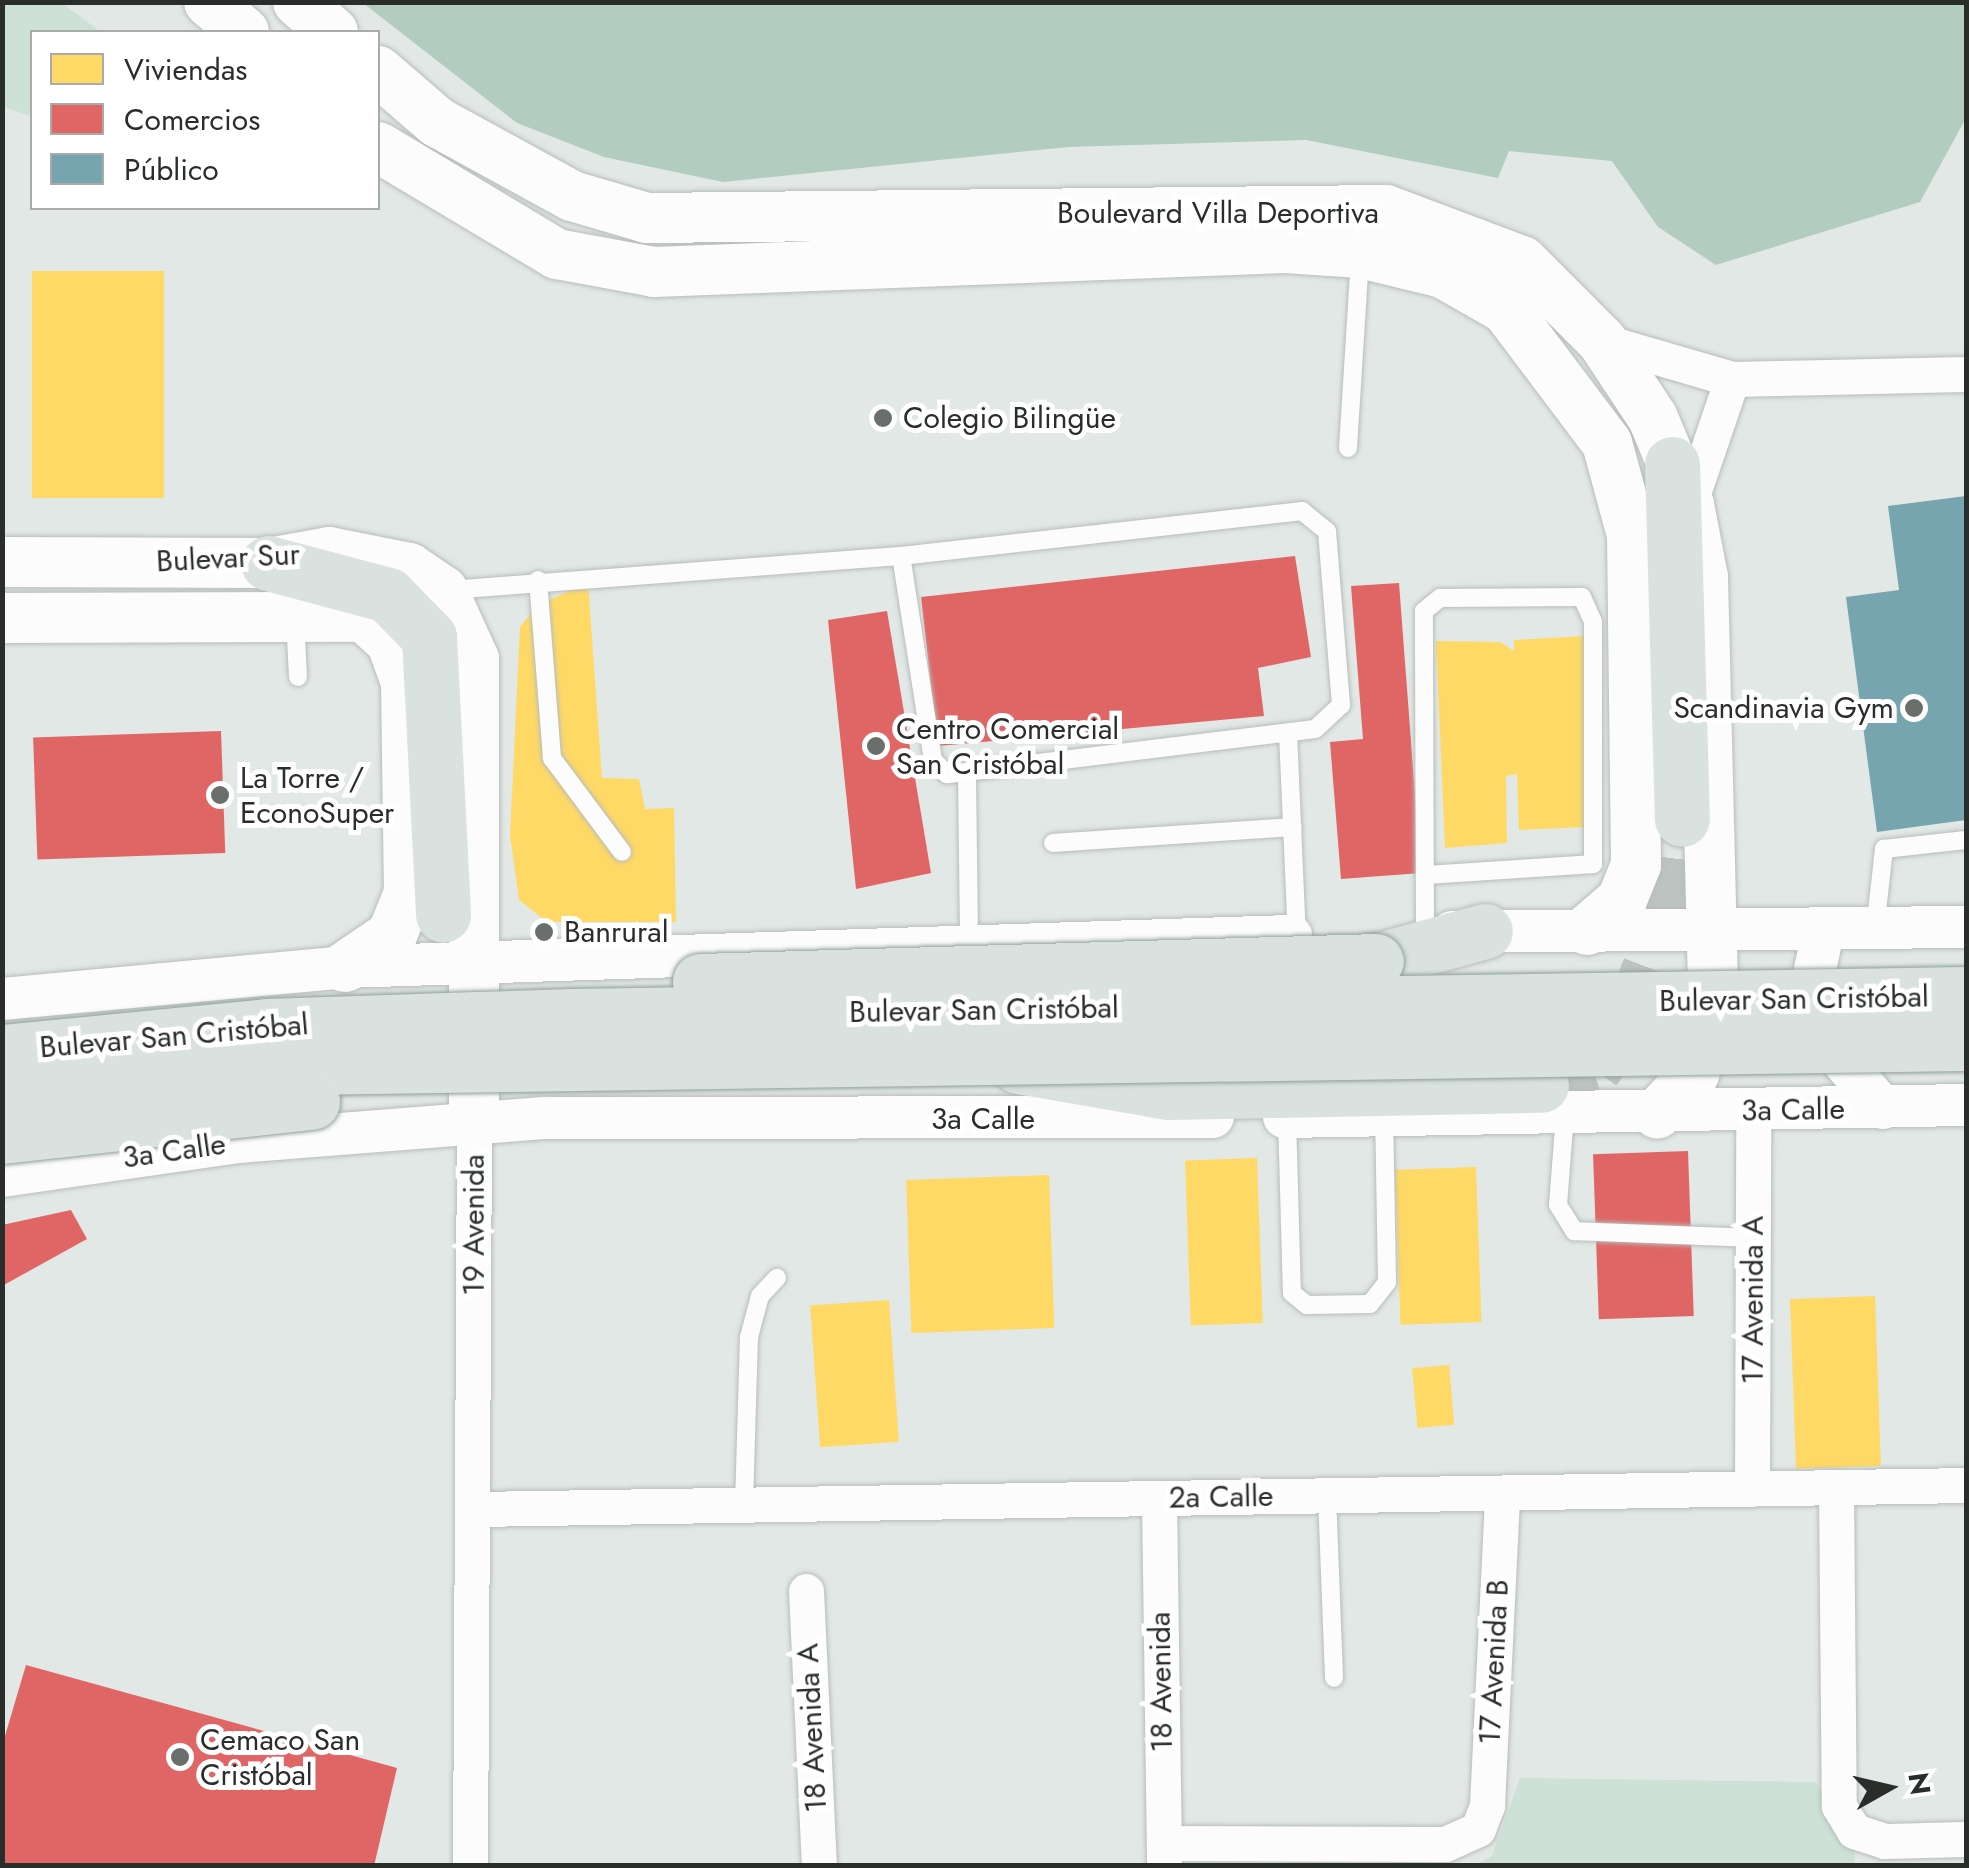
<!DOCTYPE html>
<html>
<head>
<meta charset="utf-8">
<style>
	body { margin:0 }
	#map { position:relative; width:1969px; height:1868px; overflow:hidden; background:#e2e8e5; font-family:Jost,sans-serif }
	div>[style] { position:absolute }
	.green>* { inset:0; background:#cde1d7 }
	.forest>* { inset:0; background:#b2ccc0 }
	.homes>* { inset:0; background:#ffd966; transform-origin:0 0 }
	.shops>* { inset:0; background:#e06666; transform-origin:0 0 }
	.public>* { inset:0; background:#76a5af }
	.primary-tunnel>* { height:55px; margin-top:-27.5px; transform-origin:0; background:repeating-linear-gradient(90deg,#bdc3c0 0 55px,transparent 0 83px) }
	.roads { filter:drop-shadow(0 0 2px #b7bdba) drop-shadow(0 0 2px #b7bdba) }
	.service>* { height:18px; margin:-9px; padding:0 9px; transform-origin:9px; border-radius:9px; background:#fbfcfb }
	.minor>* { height:35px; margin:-17.5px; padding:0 17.5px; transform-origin:17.5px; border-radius:17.5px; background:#fbfcfb }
	.tertiary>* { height:42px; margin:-21px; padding:0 21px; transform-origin:21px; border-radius:21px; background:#fbfcfb }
	.secondary>* { height:50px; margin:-25px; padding:0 25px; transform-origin:25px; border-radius:25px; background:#fbfcfb }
	.primary>* { height:55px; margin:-27.5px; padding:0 27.5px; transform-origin:27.5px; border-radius:27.5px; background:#dae2df }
	.bridges { filter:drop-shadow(0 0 2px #8fa099) drop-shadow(0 0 2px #8fa099) }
	.primary-bridge>* { height:55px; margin:-27.5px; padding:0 27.5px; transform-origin:27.5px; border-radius:27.5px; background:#dae2df }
	.dots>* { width:28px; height:28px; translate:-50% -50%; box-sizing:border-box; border:5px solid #fff; border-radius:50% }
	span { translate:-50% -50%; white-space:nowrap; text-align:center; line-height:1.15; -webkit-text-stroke:10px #fff; paint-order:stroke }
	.street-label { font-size:30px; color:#292e2b }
	.poi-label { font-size:30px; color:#292e2b }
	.left { translate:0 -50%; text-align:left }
	.right { translate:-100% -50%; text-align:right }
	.frame { position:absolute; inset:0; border:5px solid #292e2b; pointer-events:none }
	.legend { position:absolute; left:30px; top:30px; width:350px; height:180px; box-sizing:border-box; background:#fff; border:2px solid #a9abaa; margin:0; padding:12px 18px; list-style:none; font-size:30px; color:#292e2b }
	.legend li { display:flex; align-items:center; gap:20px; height:50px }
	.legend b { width:50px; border:2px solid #a9abaa }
	.north { position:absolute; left:1839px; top:1738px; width:100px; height:100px; -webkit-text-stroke:8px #fff; paint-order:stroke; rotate:82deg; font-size:28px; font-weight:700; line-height:40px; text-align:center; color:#292e2b }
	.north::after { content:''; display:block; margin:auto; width:35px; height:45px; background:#292e2b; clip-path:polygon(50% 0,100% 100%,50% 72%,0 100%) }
</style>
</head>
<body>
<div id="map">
	<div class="green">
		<i style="clip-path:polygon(2px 3px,62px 3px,101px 32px,32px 32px,32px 116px,3px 107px)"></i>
		<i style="clip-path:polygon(1520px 1778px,1816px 1782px,1855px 1847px,1854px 1866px,1473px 1866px,1492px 1856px)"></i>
	</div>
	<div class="forest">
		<i style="clip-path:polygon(363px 3px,1966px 3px,1966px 118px,1920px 202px,1716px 265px,1658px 227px,1612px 161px,1509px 151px,1498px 178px,1306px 140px,1068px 147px,723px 182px,604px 157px,517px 123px)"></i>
	</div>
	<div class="homes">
		<i style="left:32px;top:271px;width:132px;height:227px"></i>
		<i style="clip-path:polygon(588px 582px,602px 778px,639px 779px,645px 809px,674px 808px,676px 922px,547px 922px,519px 900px,510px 835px,520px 627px,537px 606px)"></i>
		<i style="clip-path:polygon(1584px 636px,1586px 827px,1519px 830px,1517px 774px,1506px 776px,1507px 843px,1445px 848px,1436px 641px,1500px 642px,1514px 651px,1514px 640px)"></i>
		<i style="left:1257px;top:1158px;width:165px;height:72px;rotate:88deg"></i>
		<i style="left:1476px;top:1167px;width:155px;height:81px;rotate:88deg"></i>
		<i style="left:1049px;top:1175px;width:153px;height:143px;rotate:88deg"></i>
		<i style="left:1875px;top:1296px;width:170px;height:85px;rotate:88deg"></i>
		<i style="left:889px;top:1300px;width:142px;height:79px;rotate:86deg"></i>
		<i style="left:1449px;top:1365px;width:60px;height:37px;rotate:85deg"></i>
	</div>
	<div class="shops">
		<i style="clip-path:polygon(1295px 556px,1311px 657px,1258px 668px,1264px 716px,938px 746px,921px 597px)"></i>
		<i style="clip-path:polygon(1399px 583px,1421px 873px,1341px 879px,1330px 742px,1363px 739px,1351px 586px)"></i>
		<i style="clip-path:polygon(887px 611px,931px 873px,856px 889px,828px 620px)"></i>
		<i style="left:221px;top:731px;width:122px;height:188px;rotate:88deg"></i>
		<i style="left:1688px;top:1151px;width:165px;height:95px;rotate:88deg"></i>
		<i style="clip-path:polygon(71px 1210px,87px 1239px,2px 1286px,2px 1225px)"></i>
		<i style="clip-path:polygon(26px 1665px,397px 1768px,374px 1866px,2px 1866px,2px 1746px)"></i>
	</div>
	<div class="public">
		<i style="clip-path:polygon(1966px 496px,1966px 820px,1877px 832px,1846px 597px,1899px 590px,1888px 506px)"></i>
	</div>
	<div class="primary-tunnel">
		<i style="left:1541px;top:1085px;width:55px;rotate:-16.8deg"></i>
		<i style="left:1594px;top:1069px;width:62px;rotate:-54.2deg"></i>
		<i style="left:1630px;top:1019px;width:114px;rotate:-68.9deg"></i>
		<i style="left:1671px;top:913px;width:95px;rotate:-83.3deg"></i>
	</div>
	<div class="roads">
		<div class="service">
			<i style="left:1348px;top:448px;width:190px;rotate:-86.4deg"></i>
			<i style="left:538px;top:580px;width:179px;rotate:85.5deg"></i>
			<i style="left:552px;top:758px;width:117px;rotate:53.3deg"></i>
			<i style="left:448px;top:590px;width:454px;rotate:-4.3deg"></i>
			<i style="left:901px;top:556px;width:404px;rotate:-6.4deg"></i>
			<i style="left:1302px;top:511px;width:32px;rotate:39deg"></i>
			<i style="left:1327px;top:531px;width:175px;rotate:85.4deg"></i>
			<i style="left:1341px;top:705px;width:35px;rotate:137deg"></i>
			<i style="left:1315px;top:729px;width:371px;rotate:173deg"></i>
			<i style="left:947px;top:774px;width:20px;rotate:-135deg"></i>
			<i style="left:933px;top:760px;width:206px;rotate:-98.9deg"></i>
			<i style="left:295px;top:618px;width:59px;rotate:87.1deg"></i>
			<i style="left:1288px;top:733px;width:203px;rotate:87.5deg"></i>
			<i style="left:967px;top:774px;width:170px;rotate:89.3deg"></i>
			<i style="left:1053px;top:843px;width:240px;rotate:-3.8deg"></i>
			<i style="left:1875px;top:929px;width:81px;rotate:-83.6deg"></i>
			<i style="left:1884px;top:849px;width:82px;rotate:-6.3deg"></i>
			<i style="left:1425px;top:933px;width:322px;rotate:-90.2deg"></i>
			<i style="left:1424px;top:611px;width:21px;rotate:-39deg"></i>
			<i style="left:1440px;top:598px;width:142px;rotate:-0.4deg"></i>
			<i style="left:1582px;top:597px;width:27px;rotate:66deg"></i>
			<i style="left:1593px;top:622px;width:242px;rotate:90deg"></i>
			<i style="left:1593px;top:864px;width:165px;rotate:176.2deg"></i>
			<i style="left:1565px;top:1114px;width:91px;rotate:94.4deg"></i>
			<i style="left:1558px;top:1205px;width:31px;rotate:58deg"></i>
			<i style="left:1574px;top:1231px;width:179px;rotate:2.2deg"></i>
			<i style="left:1287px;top:1117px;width:176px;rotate:88.4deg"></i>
			<i style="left:1292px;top:1293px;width:19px;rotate:39deg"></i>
			<i style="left:1307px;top:1305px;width:63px;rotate:-0.9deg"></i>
			<i style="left:1370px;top:1304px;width:28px;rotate:-52deg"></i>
			<i style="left:1387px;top:1282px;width:166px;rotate:-91deg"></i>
			<i style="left:1327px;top:1495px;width:183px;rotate:87.8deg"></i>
			<i style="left:744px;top:1505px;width:168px;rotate:-88.3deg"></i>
			<i style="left:749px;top:1337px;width:42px;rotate:-75deg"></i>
			<i style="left:760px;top:1296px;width:25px;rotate:-47deg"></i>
		</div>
		<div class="minor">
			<i style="left:1602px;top:341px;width:135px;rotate:16.3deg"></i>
			<i style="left:1732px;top:379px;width:234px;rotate:-1.2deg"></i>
			<i style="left:1689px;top:505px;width:133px;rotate:-71.2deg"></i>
			<i style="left:1836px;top:1487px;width:319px;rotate:89.5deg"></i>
			<i style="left:1839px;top:1806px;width:29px;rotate:59deg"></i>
			<i style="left:1854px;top:1831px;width:32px;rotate:18deg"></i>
			<i style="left:1884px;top:1841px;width:82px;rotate:-1.4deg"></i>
			<i style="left:1752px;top:1489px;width:378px;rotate:-89.8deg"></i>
			<i style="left:1159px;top:1498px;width:368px;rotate:89.2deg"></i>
			<i style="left:475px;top:1509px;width:1491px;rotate:-0.92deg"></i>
			<i style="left:806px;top:1591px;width:275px;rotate:87.3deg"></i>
			<i style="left:1164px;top:1843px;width:281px;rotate:0.2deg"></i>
			<i style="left:1445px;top:1844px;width:36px;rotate:-24deg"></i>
			<i style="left:1478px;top:1829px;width:26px;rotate:-69deg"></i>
			<i style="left:1487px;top:1805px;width:312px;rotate:-87.2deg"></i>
			<i style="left:470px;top:1866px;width:744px;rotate:-89.69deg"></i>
		</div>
		<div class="tertiary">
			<i style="left:1452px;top:932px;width:514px;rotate:-0.56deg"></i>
			<i style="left:1823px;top:932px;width:39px;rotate:102deg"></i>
			<i style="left:1815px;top:970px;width:76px;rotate:79.4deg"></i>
			<i style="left:1829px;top:1045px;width:83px;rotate:49.4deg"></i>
			<i style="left:2px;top:999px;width:344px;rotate:-5.3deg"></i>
			<i style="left:345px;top:967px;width:947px;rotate:-1.88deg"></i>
			<i style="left:1284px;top:1117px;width:682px;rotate:-1.01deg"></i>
			<i style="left:2px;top:1176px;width:239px;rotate:-8.2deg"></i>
			<i style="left:239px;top:1142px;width:307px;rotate:-4.5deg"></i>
			<i style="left:545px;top:1118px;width:668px;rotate:-0.09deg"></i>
		</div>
		<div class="secondary">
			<i style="left:209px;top:2px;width:46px;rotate:40.6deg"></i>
			<i style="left:298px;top:2px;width:46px;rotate:40.6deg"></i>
			<i style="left:378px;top:71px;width:78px;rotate:40.8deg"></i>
			<i style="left:437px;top:122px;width:154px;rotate:28.7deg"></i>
			<i style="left:572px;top:196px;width:78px;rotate:16.3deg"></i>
			<i style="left:647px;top:218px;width:739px;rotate:-0.62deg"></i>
			<i style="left:1386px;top:210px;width:145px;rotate:20.6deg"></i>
			<i style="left:1522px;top:261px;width:113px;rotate:45deg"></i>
			<i style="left:1602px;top:341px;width:92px;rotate:56.5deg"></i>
			<i style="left:1653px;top:418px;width:94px;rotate:67.5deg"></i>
			<i style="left:1689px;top:505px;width:73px;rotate:79deg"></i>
			<i style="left:1703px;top:577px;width:437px;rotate:88.6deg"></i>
			<i style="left:1714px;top:1014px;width:63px;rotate:108.4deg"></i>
			<i style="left:1694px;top:1074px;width:54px;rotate:132.8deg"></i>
			<i style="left:378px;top:147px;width:209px;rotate:30.9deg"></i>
			<i style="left:557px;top:254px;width:99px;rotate:10.5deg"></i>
			<i style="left:654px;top:272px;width:632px;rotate:-2.17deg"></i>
			<i style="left:1286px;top:248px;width:74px;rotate:3.9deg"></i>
			<i style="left:1360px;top:253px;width:85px;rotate:13.5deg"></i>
			<i style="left:1443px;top:273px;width:73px;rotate:29.7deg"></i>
			<i style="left:1506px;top:309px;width:168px;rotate:53deg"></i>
			<i style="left:1607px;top:443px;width:95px;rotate:74.8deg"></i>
			<i style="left:1632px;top:535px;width:330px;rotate:89.3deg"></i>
			<i style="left:1636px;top:865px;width:38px;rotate:112deg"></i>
			<i style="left:1622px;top:900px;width:46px;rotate:139.4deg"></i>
			<i style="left:2px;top:562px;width:266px;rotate:0.2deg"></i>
			<i style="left:268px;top:563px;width:62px;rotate:-10.2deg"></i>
			<i style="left:329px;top:552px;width:82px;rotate:11.3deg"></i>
			<i style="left:409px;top:568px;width:41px;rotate:34.1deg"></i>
			<i style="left:443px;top:591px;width:75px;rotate:65.5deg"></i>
			<i style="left:474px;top:659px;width:463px;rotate:90deg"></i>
			<i style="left:2px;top:618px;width:362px;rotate:-0.2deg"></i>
			<i style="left:364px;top:617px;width:36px;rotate:42deg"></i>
			<i style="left:391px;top:641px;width:44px;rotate:69.9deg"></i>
			<i style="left:406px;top:682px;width:211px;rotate:89.2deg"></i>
			<i style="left:409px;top:893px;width:45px;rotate:112deg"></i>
			<i style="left:392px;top:935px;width:57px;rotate:145.8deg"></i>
		</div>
		<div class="primary">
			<i style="left:1672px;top:464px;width:355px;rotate:88.4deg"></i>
			<i style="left:268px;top:563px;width:124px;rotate:14.9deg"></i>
			<i style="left:388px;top:595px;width:59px;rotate:45.7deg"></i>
			<i style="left:429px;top:637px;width:278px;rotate:87.1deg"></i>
			<i style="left:1376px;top:961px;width:113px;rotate:-15.4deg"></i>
			<i style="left:1018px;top:1066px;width:153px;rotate:9.8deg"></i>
			<i style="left:1169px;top:1092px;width:372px;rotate:-1.1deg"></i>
		</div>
	</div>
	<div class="bridges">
		<div class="primary-bridge">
			<i style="left:700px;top:981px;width:676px;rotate:-1.69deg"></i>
			<i style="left:2px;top:1052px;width:266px;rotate:-5.6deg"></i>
			<i style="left:267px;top:1026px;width:304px;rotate:-1.9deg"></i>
			<i style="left:571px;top:1016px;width:1395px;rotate:-0.9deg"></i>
			<i style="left:2px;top:1096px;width:234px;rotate:-6.9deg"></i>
			<i style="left:234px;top:1068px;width:1732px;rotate:-0.83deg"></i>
			<i style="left:2px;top:1136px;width:312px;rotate:-6.3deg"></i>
		</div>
	</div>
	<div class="dots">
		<i style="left:883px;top:418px;background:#6a6f6c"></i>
		<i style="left:1914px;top:708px;background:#6a6f6c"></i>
		<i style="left:876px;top:746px;background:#6a6f6c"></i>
		<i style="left:220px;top:795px;background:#6a6f6c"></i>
		<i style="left:544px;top:932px;background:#6a6f6c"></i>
		<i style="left:180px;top:1757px;background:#6a6f6c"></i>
	</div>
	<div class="street-label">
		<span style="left:1218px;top:213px">Boulevard Villa Deportiva</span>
		<span style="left:228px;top:558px;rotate:-3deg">Bulevar Sur</span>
		<span style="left:1794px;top:999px;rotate:-1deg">Bulevar San Cristóbal</span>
		<span style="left:984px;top:1010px;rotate:-1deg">Bulevar San Cristóbal</span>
		<span style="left:174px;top:1036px;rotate:-5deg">Bulevar San Cristóbal</span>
		<span style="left:1793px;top:1110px;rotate:-1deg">3a Calle</span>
		<span style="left:983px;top:1119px">3a Calle</span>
		<span style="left:174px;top:1151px;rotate:-8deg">3a Calle</span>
		<span style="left:474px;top:1225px;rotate:-90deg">19 Avenida</span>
		<span style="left:1753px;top:1300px;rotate:-90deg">17 Avenida A</span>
		<span style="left:1221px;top:1497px;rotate:-1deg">2a Calle</span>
		<span style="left:1494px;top:1662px;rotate:-87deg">17 Avenida B</span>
		<span style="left:1161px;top:1682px;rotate:-91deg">18 Avenida</span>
		<span style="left:812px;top:1728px;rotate:-93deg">18 Avenida A</span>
	</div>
	<div class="poi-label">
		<span class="left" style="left:903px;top:418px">Colegio Bilingüe</span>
		<span class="right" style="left:1894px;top:708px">Scandinavia Gym</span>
		<span class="left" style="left:896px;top:746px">Centro Comercial<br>San Cristóbal</span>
		<span class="left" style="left:240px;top:795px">La Torre /<br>EconoSuper</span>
		<span class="left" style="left:564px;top:932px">Banrural</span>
		<span class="left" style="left:200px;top:1757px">Cemaco San<br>Cristóbal</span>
	</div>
	<div class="frame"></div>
	<ul class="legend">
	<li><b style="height:28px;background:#ffd966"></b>Viviendas</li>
	<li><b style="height:28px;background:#e06666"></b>Comercios</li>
	<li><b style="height:28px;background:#76a5af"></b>Público</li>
	</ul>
	<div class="north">N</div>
</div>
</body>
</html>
